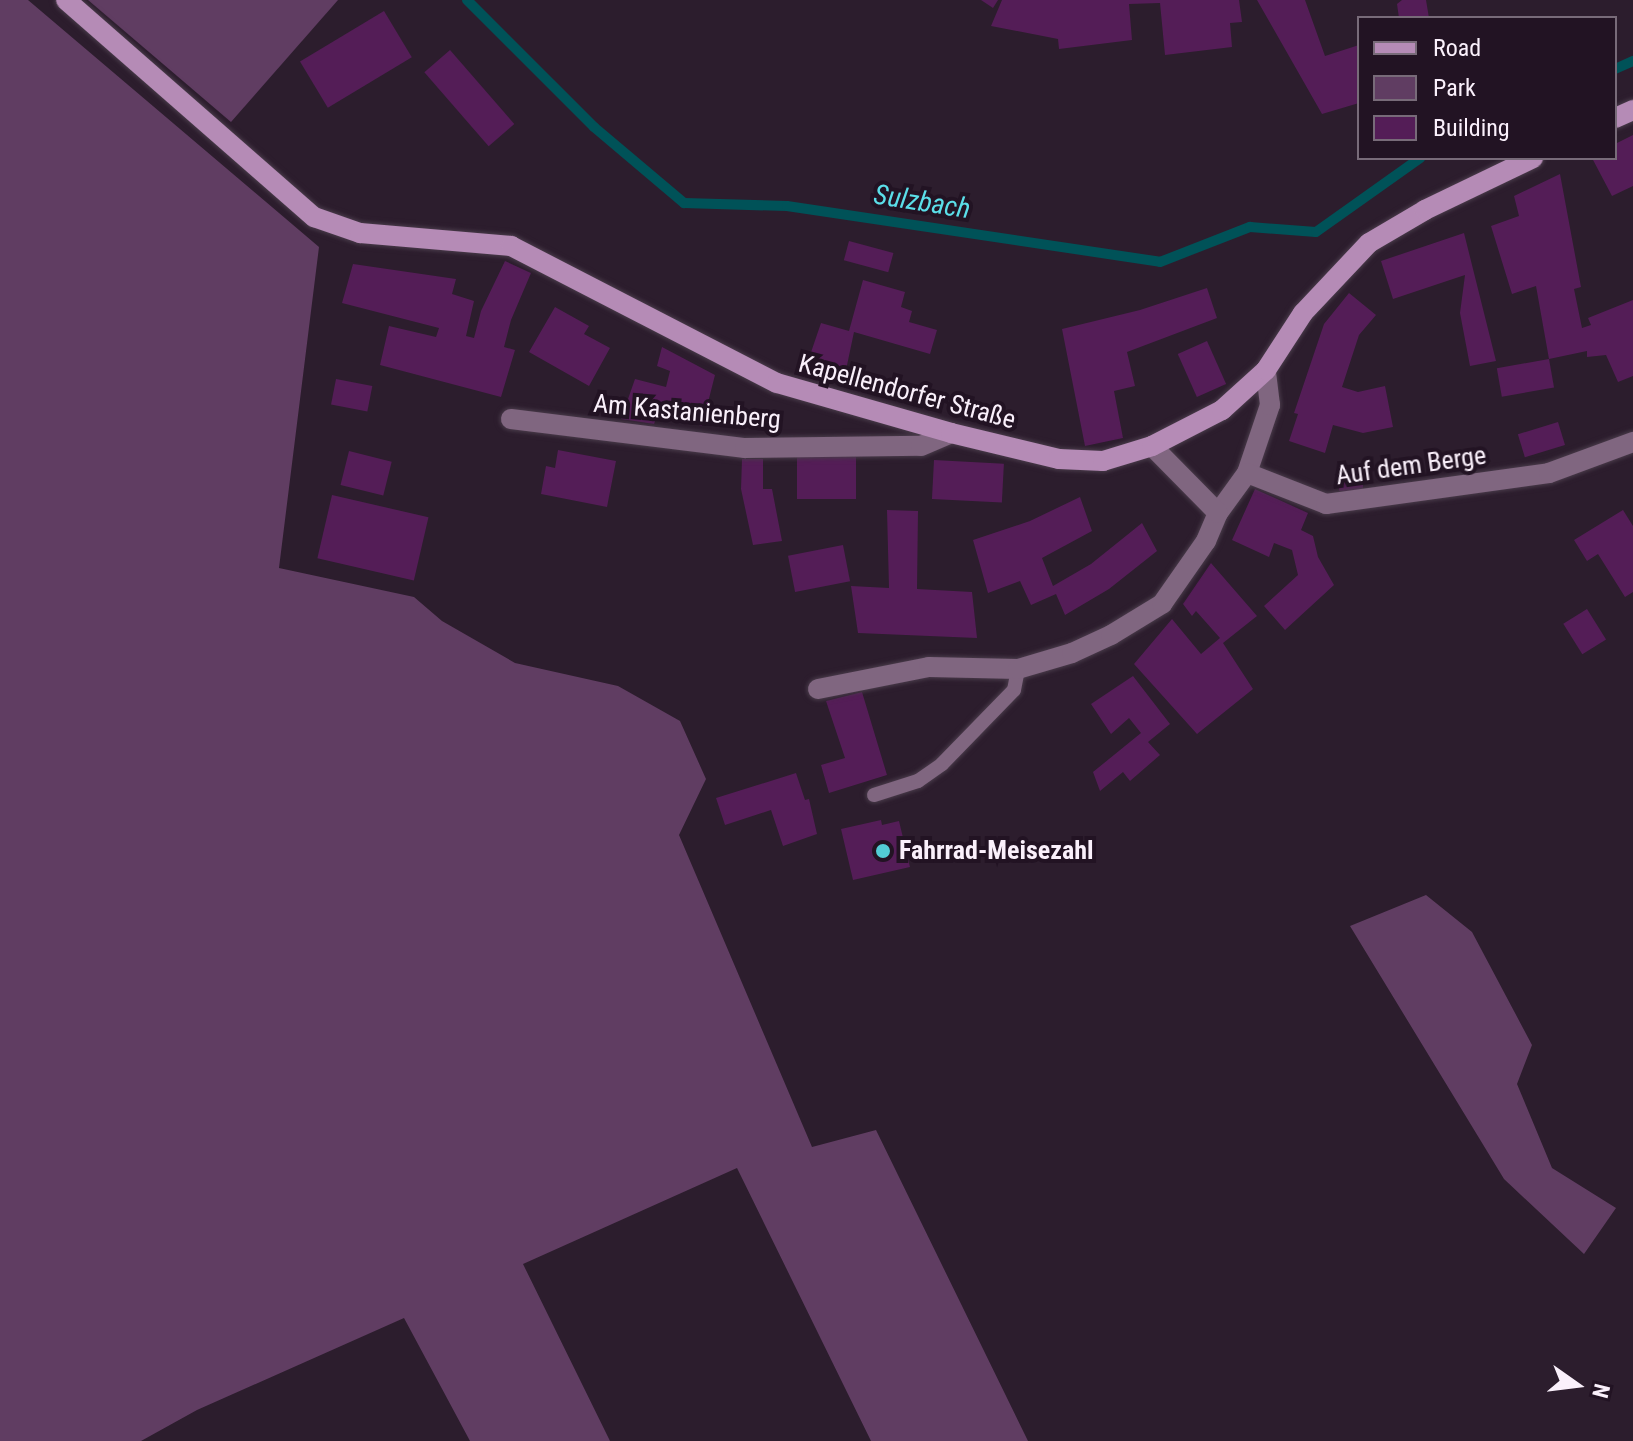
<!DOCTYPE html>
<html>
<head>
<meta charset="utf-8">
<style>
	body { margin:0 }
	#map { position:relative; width:1633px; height:1441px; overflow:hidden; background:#2c1d2d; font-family:"Roboto Condensed",sans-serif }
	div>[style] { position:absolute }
	.green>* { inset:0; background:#603d62 }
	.stream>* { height:10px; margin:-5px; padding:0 5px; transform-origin:5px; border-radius:5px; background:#005258 }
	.building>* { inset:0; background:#541d57; transform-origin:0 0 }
	.roads { filter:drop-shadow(0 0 2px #493b4a) drop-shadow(0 0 2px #493b4a) }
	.lane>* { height:14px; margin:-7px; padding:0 7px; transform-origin:7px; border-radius:7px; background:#806680 }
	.street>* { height:20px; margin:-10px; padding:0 10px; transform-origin:10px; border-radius:10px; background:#806680 }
	.secondary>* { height:20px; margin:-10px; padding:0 10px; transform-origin:10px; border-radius:10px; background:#b58bb6 }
	.dots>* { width:22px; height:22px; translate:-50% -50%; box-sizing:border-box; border:4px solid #221323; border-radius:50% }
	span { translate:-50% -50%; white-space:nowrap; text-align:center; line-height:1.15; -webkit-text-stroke:8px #221323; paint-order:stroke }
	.street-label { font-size:26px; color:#faf0fb }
	.poi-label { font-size:26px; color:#faf0fb; font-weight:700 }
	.left { translate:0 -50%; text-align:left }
	.water-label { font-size:28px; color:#5bdfe9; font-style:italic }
	.legend { position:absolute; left:1357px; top:16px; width:260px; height:144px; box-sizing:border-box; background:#221323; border:2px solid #786b79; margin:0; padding:10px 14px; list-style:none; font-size:24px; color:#faf0fb }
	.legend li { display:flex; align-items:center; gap:16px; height:40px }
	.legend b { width:40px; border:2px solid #786b79 }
	.north { position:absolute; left:1537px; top:1345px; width:80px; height:80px; -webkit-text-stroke:6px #221323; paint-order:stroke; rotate:104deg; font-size:22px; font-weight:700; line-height:32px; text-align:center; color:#faf0fb }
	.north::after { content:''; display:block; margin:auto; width:28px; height:36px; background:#faf0fb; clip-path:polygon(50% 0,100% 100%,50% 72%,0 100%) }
</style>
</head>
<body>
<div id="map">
	<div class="green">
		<i style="clip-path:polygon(0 0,28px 0,319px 247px,279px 568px,414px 597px,442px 621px,515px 663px,618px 686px,680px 721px,706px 779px,679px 835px,812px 1147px,876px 1130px,1028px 1441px,871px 1441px,737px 1168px,523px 1264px,610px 1441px,470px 1441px,404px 1318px,197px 1410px,141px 1441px,0 1441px)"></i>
		<i style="clip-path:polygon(88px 0,338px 0,231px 122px)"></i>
		<i style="clip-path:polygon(1426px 895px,1472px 932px,1532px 1045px,1517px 1084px,1552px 1168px,1616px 1208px,1584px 1254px,1504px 1179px,1350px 926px)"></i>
	</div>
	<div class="stream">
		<i style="left:467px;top:0;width:180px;rotate:45deg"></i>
		<i style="left:594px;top:127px;width:118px;rotate:40.2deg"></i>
		<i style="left:684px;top:203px;width:103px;rotate:1.7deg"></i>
		<i style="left:787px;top:206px;width:377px;rotate:8.5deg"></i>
		<i style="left:1160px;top:262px;width:97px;rotate:-21.3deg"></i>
		<i style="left:1250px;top:227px;width:66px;rotate:4.3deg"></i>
		<i style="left:1316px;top:232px;width:128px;rotate:-35.4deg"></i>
		<i style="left:1615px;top:69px;width:20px;rotate:-24deg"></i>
	</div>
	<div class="building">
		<i style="clip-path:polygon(981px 0,998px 0,993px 8px)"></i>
		<i style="clip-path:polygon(1002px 0,1239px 0,1242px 22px,1230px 23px,1232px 47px,1165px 55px,1160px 3px,1129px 4px,1132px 40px,1059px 49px,1058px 39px,991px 26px)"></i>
		<i style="clip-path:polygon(1257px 0,1305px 0,1325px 56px,1359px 45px,1359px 103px,1322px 114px)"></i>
		<i style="clip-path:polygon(1402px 0,1426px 0,1429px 18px,1399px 18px,1397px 4px)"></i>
		<i style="left:384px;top:11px;width:54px;height:98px;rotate:59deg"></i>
		<i style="left:450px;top:50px;width:98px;height:34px;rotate:49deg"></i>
		<i style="clip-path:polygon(1633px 135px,1633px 186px,1612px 196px,1592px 158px,1615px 158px,1615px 144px)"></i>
		<i style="clip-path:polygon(1560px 174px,1581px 287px,1574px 289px,1582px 328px,1591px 325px,1588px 318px,1633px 300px,1633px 376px,1618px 382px,1606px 355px,1587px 357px,1587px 351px,1549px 359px,1536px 286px,1512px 294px,1491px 226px,1519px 216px,1514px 196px)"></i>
		<i style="clip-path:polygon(1464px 233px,1496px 361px,1470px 366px,1460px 313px,1465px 275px,1393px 299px,1381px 261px)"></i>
		<i style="left:849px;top:241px;width:46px;height:20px;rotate:15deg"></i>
		<i style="clip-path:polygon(505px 261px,531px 273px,511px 320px,504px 347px,515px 350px,501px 397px,380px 365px,389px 326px,436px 337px,439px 328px,342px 303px,353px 264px,456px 279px,452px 294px,474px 301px,466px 336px,474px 338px,481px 311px)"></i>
		<i style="clip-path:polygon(863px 280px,905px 292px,901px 307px,912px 311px,909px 322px,937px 330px,930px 354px,854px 332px,846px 370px,808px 361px,821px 323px,849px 331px)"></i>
		<i style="clip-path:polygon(1207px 288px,1217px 318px,1127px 352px,1135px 386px,1114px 391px,1123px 438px,1085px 446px,1062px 329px,1140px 310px)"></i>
		<i style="clip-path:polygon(1349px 293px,1376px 315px,1359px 335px,1342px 387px,1358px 392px,1385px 386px,1393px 427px,1363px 433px,1333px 425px,1325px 453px,1289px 441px,1298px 414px,1294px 413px,1324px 324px)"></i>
		<i style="clip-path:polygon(555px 307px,589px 326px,584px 334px,610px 348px,589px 386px,529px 352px)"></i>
		<i style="left:1207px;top:341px;width:47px;height:32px;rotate:66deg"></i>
		<i style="clip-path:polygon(662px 347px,715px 375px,702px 426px,658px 413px,654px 424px,621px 419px,635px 379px,666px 387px,670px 371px,657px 366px)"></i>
		<i style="left:1549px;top:359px;width:29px;height:53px;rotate:80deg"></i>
		<i style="left:336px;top:379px;width:37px;height:26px;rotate:11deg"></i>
		<i style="left:1558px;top:422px;width:24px;height:42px;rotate:73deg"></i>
		<i style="clip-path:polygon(558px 450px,616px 461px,607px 507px,541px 494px,546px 466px,555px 468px)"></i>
		<i style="left:349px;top:451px;width:44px;height:35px;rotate:14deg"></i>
		<i style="left:797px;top:457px;width:59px;height:42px"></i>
		<i style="clip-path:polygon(742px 459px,763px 459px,763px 489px,772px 489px,782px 541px,753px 545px,741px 489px)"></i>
		<i style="left:934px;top:460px;width:70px;height:39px;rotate:3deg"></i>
		<i style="left:1362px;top:468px;width:22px;height:24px;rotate:87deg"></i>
		<i style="clip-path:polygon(1255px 489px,1308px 513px,1301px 530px,1313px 536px,1318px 557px,1334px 585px,1285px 630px,1264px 606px,1298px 575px,1292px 550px,1274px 543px,1269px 557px,1232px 540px)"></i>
		<i style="left:332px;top:495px;width:99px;height:65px;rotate:13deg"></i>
		<i style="clip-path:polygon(1080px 497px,1092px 531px,1042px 558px,1053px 586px,1091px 564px,1142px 523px,1157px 551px,1109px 589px,1065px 615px,1056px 594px,1031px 605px,1020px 581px,988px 593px,973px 540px,1030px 521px)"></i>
		<i style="clip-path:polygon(887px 510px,918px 511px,917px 589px,972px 592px,977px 638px,858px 633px,851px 586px,889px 588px)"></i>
		<i style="clip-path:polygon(1623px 510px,1633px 526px,1633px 592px,1625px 597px,1598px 554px,1587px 561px,1574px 540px)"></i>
		<i style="left:843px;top:545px;width:37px;height:56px;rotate:79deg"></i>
		<i style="clip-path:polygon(1211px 563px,1257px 616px,1223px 643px,1253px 689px,1197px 734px,1134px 664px,1172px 619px,1201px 654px,1220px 638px,1196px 611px,1192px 616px,1183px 604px)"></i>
		<i style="left:1587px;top:609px;width:36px;height:28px;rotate:58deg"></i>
		<i style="clip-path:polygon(1133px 676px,1170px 724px,1148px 742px,1160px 755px,1130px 781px,1123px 772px,1100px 791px,1093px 772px,1141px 733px,1129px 718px,1111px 734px,1091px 704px)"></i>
		<i style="clip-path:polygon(862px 692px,887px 775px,829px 793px,821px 765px,845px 758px,826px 701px)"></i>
		<i style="clip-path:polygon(796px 773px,805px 800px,809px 799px,817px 834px,783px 846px,771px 810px,725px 825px,716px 798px)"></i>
		<i style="clip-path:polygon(881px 820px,882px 825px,899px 821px,910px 867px,853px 880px,841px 829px)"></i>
	</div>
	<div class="roads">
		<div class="lane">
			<i style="left:874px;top:795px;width:46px;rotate:-17.7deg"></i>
			<i style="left:918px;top:781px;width:29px;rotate:-35deg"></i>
			<i style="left:942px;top:764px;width:103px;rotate:-45.8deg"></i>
			<i style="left:1014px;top:690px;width:21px;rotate:-79deg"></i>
		</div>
		<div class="street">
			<i style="left:511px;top:419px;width:236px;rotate:7.1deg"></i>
			<i style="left:745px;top:448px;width:176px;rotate:-0.7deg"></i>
			<i style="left:921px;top:446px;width:33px;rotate:-23deg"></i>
			<i style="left:1247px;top:473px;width:72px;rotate:-71.3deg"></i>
			<i style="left:1270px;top:405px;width:35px;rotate:-97deg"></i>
			<i style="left:1218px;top:513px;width:49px;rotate:-54.1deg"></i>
			<i style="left:1247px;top:473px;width:85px;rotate:21.4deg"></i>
			<i style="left:1326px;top:504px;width:225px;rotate:-7.9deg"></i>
			<i style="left:1549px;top:473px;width:90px;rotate:-20.3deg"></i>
			<i style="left:818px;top:689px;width:113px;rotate:-11.2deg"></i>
			<i style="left:929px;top:667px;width:89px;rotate:1.3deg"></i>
			<i style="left:1018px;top:669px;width:56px;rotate:-16.5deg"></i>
			<i style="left:1072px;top:653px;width:43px;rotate:-24.8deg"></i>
			<i style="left:1111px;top:635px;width:60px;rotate:-31.3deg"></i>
			<i style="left:1162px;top:604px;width:77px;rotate:-55.1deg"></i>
			<i style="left:1206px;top:541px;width:30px;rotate:-67deg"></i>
			<i style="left:1218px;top:513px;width:94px;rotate:-134.6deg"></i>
		</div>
		<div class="secondary">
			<i style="left:66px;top:0;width:330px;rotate:41.2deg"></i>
			<i style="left:314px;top:217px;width:49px;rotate:19.2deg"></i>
			<i style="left:360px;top:233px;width:152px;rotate:4.9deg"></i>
			<i style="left:511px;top:246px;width:299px;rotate:27.3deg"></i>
			<i style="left:777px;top:383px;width:181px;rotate:16deg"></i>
			<i style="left:951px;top:433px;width:111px;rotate:13.5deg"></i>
			<i style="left:1059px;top:459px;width:44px;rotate:2.6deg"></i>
			<i style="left:1103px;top:461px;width:51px;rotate:-17deg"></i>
			<i style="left:1152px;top:446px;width:79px;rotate:-27.2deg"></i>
			<i style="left:1222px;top:410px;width:59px;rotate:-42.3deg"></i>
			<i style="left:1266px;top:370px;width:68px;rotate:-57deg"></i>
			<i style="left:1303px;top:313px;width:96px;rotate:-46.7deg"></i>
			<i style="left:1369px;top:243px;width:65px;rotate:-30.5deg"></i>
			<i style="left:1425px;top:210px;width:120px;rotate:-25.7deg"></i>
			<i style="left:1615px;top:118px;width:20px;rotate:-24deg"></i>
		</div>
	</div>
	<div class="dots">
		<i style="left:883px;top:851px;background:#52ccd5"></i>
	</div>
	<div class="street-label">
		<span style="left:907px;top:392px;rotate:15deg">Kapellendorfer Straße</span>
		<span style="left:687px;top:412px;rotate:5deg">Am Kastanienberg</span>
		<span style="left:1411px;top:466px;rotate:-8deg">Auf dem Berge</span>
	</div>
	<div class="poi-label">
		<span class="left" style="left:899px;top:851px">Fahrrad-Meisezahl</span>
	</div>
	<div class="water-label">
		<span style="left:922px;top:202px;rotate:9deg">Sulzbach</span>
	</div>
	<ul class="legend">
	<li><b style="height:10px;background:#b58bb6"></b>Road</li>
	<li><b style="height:22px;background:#603d62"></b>Park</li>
	<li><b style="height:22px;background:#541d57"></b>Building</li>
	</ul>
	<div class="north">N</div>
</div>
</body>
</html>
